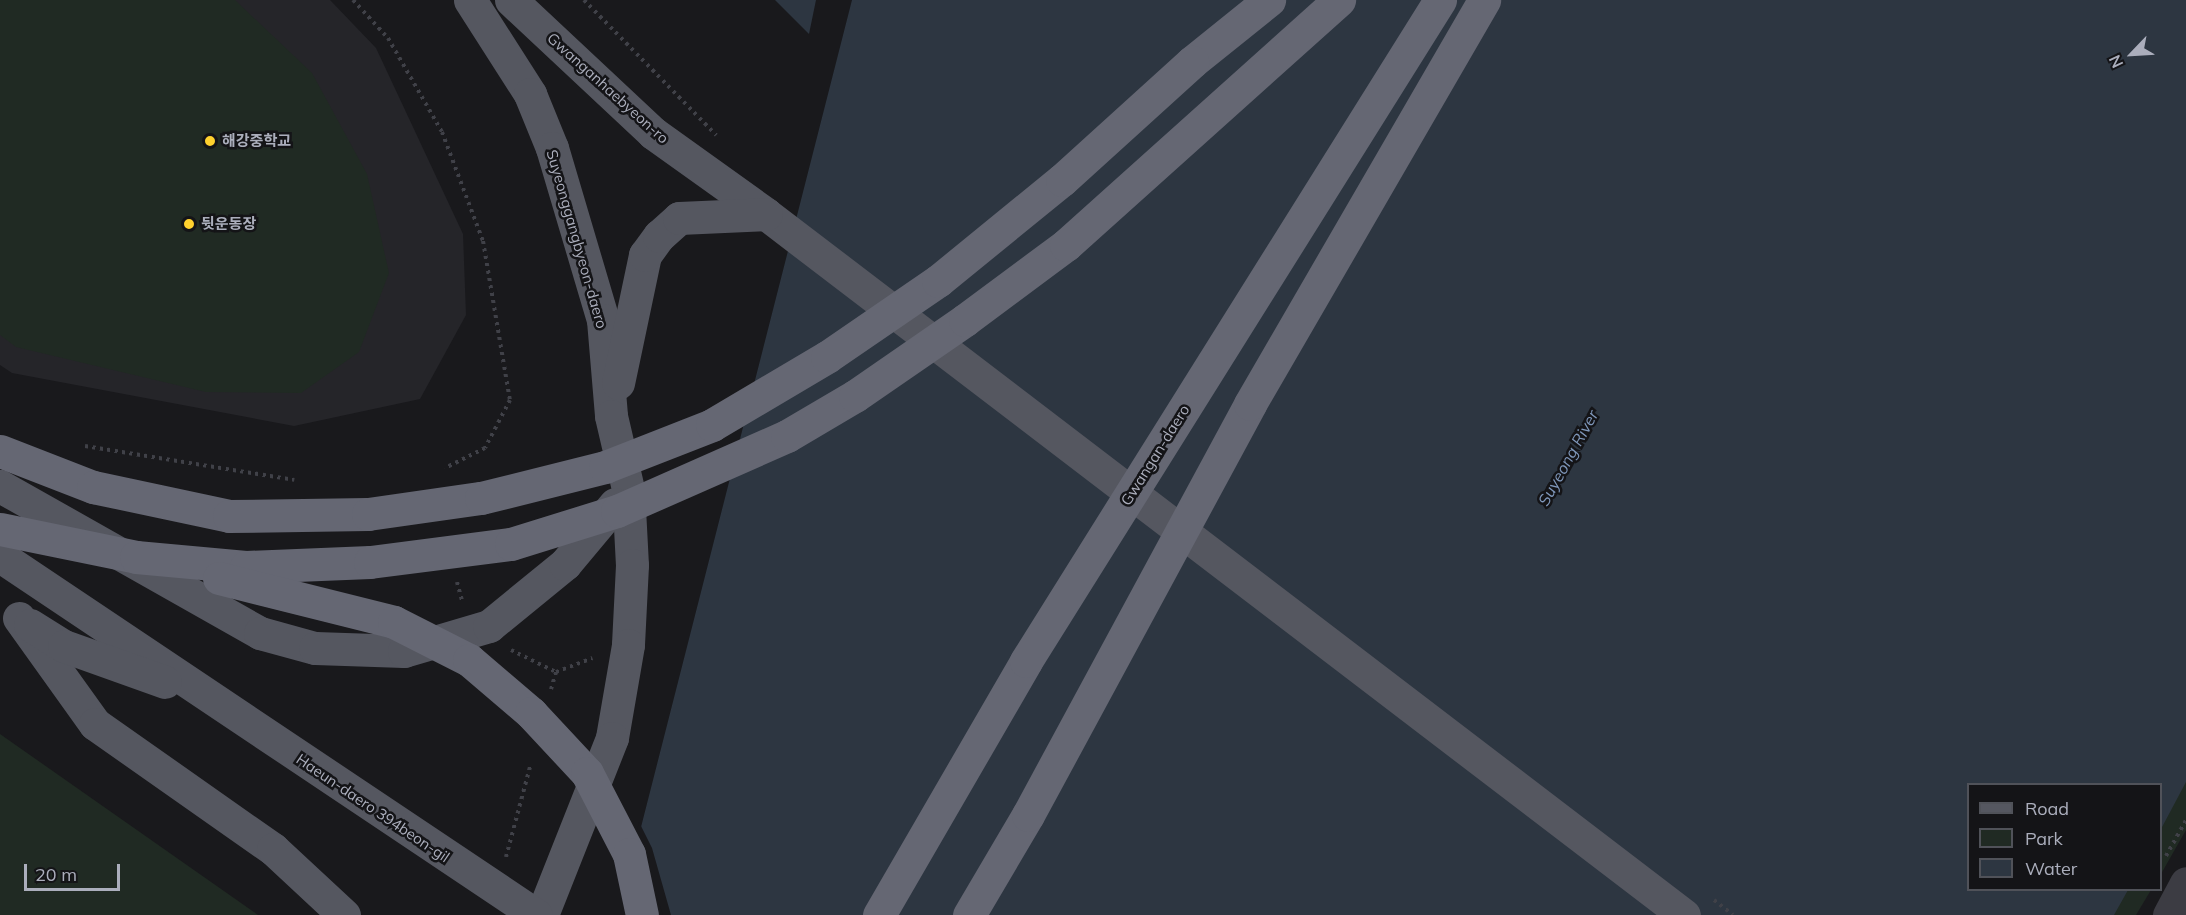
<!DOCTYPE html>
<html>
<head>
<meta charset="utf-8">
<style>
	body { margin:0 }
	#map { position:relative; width:2186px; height:915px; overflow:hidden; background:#19191c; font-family:Mulish,"Noto Sans KR",sans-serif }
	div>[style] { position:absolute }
	.built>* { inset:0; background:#252529 }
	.green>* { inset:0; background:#202a23 }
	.water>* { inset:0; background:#2d3641 }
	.pier>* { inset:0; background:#19191c }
	.path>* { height:4px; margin-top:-2px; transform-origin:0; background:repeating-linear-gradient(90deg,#404148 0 3px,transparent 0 7.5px) }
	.minor>* { height:33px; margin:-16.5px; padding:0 16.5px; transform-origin:16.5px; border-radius:16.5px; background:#3c3c43 }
	.major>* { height:33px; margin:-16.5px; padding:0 16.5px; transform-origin:16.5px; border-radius:16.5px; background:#555760 }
	.highway>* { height:33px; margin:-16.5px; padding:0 16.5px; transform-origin:16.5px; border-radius:16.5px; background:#656773 }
	.highway-bridge>* { height:33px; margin:-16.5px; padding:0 16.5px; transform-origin:16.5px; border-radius:16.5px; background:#656773 }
	.dots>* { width:16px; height:16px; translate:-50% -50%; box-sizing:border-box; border:3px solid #141417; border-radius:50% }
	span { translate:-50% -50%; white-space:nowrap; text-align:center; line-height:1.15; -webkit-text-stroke:5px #141417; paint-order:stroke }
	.street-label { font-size:15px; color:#abaebc }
	.poi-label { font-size:15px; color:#abaebc; font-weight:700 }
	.left { translate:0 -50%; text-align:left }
	.water-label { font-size:16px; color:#7f97ba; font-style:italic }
	.legend { position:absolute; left:1967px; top:783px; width:195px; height:108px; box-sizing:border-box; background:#141417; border:2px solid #505259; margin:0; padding:8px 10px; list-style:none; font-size:18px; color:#abaebc }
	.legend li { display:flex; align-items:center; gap:12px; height:30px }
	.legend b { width:30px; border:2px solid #505259 }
	.north { position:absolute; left:2102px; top:24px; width:60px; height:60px; -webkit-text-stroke:4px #141417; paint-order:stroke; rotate:245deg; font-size:16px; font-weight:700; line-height:24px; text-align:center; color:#abaebc }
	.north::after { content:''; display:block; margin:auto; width:21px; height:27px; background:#abaebc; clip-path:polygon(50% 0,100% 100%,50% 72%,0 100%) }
	.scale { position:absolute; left:24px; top:864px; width:96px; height:27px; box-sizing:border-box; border:3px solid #abaebc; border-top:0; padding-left:8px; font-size:18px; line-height:21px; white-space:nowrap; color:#abaebc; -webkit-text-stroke:4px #141417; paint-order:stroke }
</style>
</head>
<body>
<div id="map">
	<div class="built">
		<i style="clip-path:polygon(0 0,330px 0,376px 48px,463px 234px,466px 315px,420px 399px,294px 426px,12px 373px,0 365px)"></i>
	</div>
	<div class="green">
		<i style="clip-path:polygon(0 0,235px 0,312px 73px,367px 174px,389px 273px,359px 352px,301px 393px,206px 392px,16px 347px,0 335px)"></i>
		<i style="clip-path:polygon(2186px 710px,2186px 830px,2161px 874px,2160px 784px,2142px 784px)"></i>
		<i style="clip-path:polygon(0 734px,258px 915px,0 915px)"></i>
		<i style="clip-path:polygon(2079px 890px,2151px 890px,2136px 915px,2064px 915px)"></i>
	</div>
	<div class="water">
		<i style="clip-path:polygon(775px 0,816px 0,809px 34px)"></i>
		<i style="clip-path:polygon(852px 0,2186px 0,2186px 782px,2161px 829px,2160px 784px,1968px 784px,1968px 890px,2128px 890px,2114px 915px,666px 915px,660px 896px,627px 882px)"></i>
	</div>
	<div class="pier">
		<i style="clip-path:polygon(639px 822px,652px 848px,671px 915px,663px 915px,657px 898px,624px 881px)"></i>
	</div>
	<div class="path">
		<i style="left:353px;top:0;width:52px;rotate:47.4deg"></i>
		<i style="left:388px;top:38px;width:108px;rotate:60.1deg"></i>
		<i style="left:442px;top:132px;width:116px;rotate:69.4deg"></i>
		<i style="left:483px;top:241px;width:161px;rotate:80.4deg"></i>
		<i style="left:510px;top:400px;width:54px;rotate:117.5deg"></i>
		<i style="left:485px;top:448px;width:45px;rotate:153.4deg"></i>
		<i style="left:584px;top:0;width:189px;rotate:45.6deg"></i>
		<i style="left:85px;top:446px;width:212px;rotate:9.2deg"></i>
		<i style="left:457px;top:582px;width:20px;rotate:75deg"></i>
		<i style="left:511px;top:650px;width:50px;rotate:26.1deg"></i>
		<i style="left:556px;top:672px;width:18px;rotate:106deg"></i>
		<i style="left:556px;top:672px;width:39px;rotate:-21deg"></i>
		<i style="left:2166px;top:856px;width:41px;rotate:-60.9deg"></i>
		<i style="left:506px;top:857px;width:97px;rotate:-75.1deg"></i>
		<i style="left:1714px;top:900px;width:24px;rotate:38deg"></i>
	</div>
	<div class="minor">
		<i style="left:2169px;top:915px;width:36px;rotate:-62deg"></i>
	</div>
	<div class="major">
		<i style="left:470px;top:0;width:112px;rotate:57.4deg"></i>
		<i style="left:530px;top:94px;width:58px;rotate:67.8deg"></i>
		<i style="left:552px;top:148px;width:179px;rotate:73.5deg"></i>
		<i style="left:603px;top:320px;width:96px;rotate:85.2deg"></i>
		<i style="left:611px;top:416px;width:75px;rotate:76.9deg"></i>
		<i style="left:628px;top:489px;width:76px;rotate:87deg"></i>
		<i style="left:632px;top:565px;width:80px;rotate:92.9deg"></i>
		<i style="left:628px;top:645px;width:94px;rotate:99.8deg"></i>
		<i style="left:612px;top:738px;width:190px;rotate:111.6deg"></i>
		<i style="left:511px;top:0;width:195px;rotate:43.1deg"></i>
		<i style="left:653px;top:133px;width:139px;rotate:35.6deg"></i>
		<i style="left:766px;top:214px;width:1155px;rotate:37.37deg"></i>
		<i style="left:618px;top:383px;width:131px;rotate:-78.1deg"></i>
		<i style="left:645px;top:255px;width:24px;rotate:-54deg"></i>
		<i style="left:659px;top:236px;width:27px;rotate:-42deg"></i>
		<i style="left:679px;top:218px;width:87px;rotate:-2.6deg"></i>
		<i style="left:0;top:486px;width:299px;rotate:29.5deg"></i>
		<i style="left:260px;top:633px;width:57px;rotate:15.3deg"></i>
		<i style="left:315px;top:648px;width:89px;rotate:1.9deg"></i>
		<i style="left:404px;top:651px;width:89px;rotate:-16.4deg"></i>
		<i style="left:489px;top:626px;width:98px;rotate:-39.2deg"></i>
		<i style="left:565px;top:564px;width:78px;rotate:-50.2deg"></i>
		<i style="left:0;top:556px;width:645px;rotate:33.81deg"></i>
		<i style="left:19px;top:618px;width:130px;rotate:54.4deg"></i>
		<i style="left:95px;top:724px;width:218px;rotate:35.1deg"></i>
		<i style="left:273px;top:849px;width:97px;rotate:42.9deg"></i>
		<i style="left:30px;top:625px;width:40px;rotate:32deg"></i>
		<i style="left:64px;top:646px;width:107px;rotate:19.6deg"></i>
	</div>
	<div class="highway">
		<i style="left:1192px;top:62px;width:99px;rotate:-38.8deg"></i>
	</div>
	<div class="highway-bridge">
		<i style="left:0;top:451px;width:100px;rotate:21.2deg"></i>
		<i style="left:93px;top:487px;width:139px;rotate:12deg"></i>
		<i style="left:229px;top:516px;width:139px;rotate:-0.8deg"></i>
		<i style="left:368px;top:514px;width:114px;rotate:-8.1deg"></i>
		<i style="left:481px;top:498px;width:128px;rotate:-14deg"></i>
		<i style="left:605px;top:467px;width:115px;rotate:-21.4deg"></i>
		<i style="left:712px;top:425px;width:134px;rotate:-30.6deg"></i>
		<i style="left:827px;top:357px;width:135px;rotate:-34.4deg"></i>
		<i style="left:938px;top:281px;width:160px;rotate:-39.2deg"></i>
		<i style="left:1062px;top:180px;width:176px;rotate:-42.2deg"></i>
		<i style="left:0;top:529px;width:139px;rotate:11.6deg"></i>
		<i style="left:136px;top:557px;width:110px;rotate:5.2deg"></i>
		<i style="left:246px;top:567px;width:124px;rotate:-2.3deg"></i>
		<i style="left:370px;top:562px;width:142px;rotate:-7.3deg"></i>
		<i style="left:511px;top:544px;width:111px;rotate:-17.3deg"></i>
		<i style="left:617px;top:511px;width:186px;rotate:-23.8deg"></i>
		<i style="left:787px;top:436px;width:79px;rotate:-30.5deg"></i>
		<i style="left:855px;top:396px;width:134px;rotate:-34.6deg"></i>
		<i style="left:965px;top:320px;width:126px;rotate:-36.6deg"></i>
		<i style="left:1066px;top:245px;width:367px;rotate:-41.9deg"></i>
		<i style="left:219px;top:578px;width:180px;rotate:14.1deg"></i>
		<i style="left:394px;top:622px;width:84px;rotate:26.9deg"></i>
		<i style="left:469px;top:660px;width:82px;rotate:40.5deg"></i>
		<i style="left:531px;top:713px;width:82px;rotate:47deg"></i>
		<i style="left:587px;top:773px;width:91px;rotate:62.6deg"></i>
		<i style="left:629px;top:854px;width:62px;rotate:78deg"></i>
		<i style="left:879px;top:915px;width:293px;rotate:-59.9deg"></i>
		<i style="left:1026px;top:661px;width:780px;rotate:-57.94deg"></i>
		<i style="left:969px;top:915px;width:116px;rotate:-59.5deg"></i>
		<i style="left:1028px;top:815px;width:467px;rotate:-61.6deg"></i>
		<i style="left:1250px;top:404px;width:467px;rotate:-59.9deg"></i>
	</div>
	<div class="dots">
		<i style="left:210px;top:141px;background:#ffd12e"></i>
		<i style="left:189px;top:224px;background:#ffd12e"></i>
	</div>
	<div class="street-label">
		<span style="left:608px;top:88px;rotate:42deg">Gwanganhaebyeon-ro</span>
		<span style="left:577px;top:239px;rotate:74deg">Suyeonggangbyeon-daero</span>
		<span style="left:1155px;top:455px;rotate:-58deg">Gwangan-daero</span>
		<span style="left:373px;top:808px;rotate:34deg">Haeun-daero 394beon-gil</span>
	</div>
	<div class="poi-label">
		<span class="left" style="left:222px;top:141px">해강중학교</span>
		<span class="left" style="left:201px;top:224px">뒷운동장</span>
	</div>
	<div class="water-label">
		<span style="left:1568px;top:458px;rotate:-61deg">Suyeong River</span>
	</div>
	<ul class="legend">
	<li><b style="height:8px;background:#555760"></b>Road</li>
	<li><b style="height:16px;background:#202a23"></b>Park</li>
	<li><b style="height:16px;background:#2d3641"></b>Water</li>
	</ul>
	<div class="north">N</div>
	<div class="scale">20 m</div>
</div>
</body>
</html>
